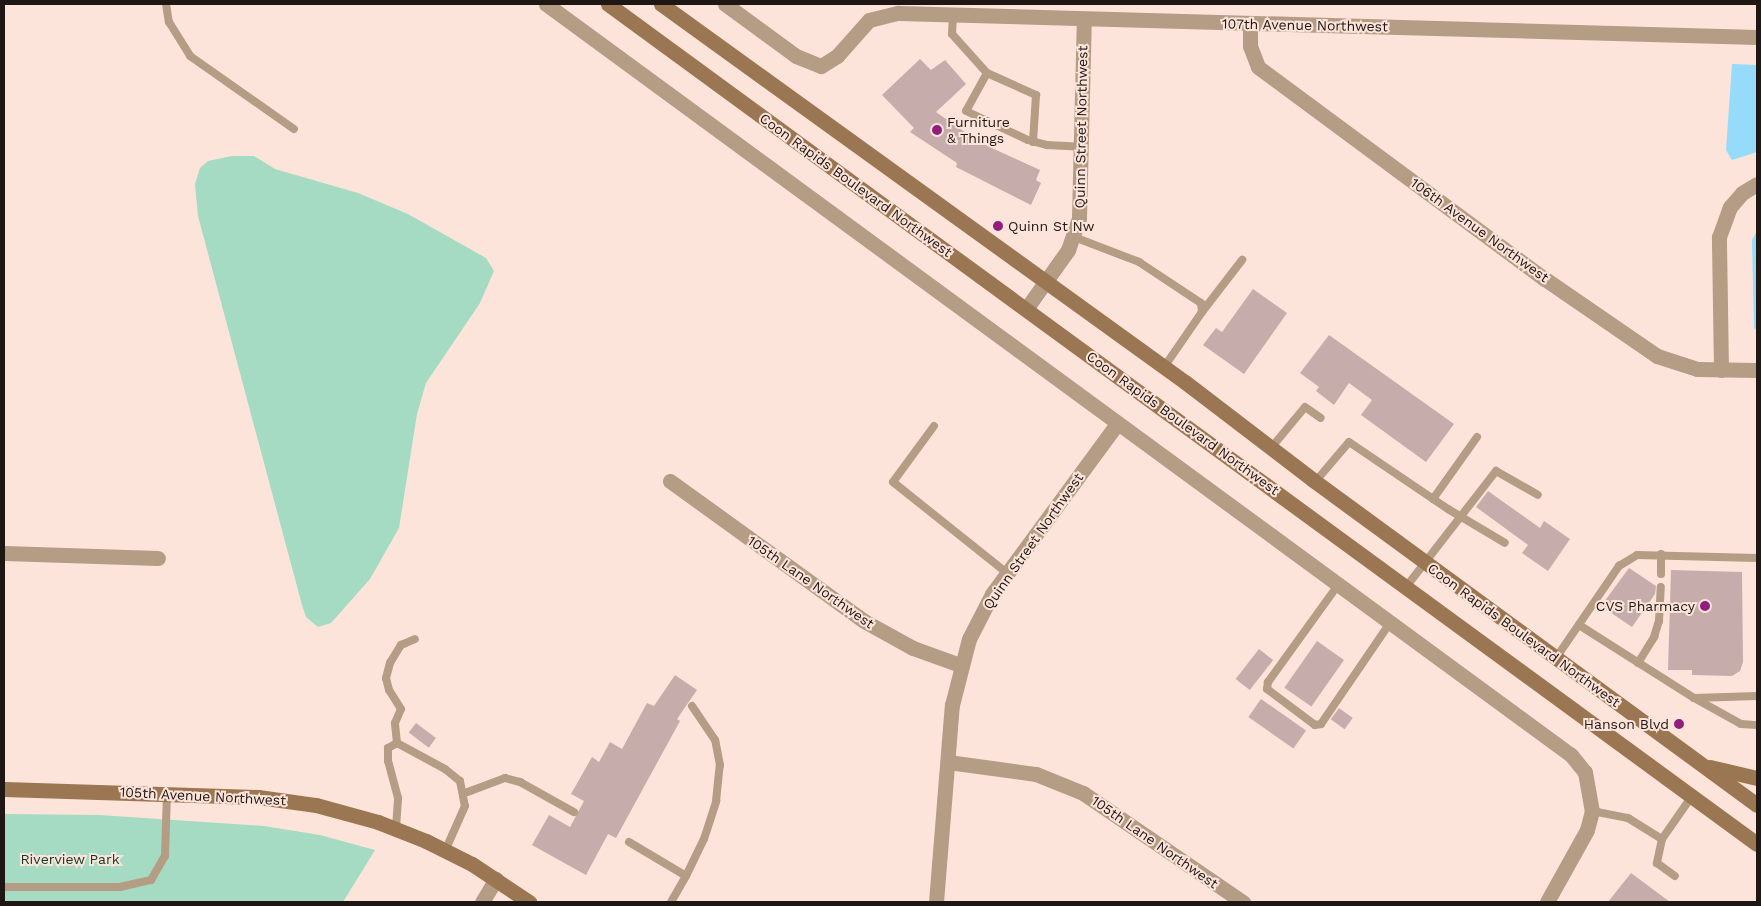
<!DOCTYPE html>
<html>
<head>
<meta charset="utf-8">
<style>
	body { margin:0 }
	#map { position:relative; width:1761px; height:906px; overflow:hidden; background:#fce4da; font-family:"Work Sans",sans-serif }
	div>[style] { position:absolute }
	.green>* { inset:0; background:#a5dbc2 }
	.water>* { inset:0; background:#96dbf9 }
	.building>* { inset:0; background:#c6adab; transform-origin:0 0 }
	.lane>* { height:8px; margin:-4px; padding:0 4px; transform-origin:4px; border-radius:4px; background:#b59c84 }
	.street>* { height:15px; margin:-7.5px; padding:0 7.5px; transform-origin:7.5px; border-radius:7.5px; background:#b59c84 }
	.secondary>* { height:15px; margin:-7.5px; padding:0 7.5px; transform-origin:7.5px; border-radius:7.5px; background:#9b7652 }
	.dots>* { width:14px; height:14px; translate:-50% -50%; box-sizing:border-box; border:2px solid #fce4da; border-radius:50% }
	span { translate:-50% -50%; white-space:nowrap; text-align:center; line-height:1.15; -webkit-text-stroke:4px #fce4da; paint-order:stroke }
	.street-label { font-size:14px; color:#1f1713 }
	.poi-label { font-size:14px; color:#1f1713 }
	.left { translate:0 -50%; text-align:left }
	.right { translate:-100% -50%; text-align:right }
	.park-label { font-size:14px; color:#103828 }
	.frame { position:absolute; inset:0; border:5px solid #1f1713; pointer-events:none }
</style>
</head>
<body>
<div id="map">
	<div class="green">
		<i style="clip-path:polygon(232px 156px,254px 156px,275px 169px,358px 193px,408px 214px,486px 258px,494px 271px,480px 303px,426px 383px,417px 414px,399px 528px,370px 579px,331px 623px,318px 627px,306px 617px,302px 605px,198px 216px,195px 184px,200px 168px,208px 161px)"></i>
		<i style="clip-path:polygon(4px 814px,100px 815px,264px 826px,320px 835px,375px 850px,343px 902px,4px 902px)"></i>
	</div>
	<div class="water">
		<i style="clip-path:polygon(1732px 64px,1757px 65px,1757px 152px,1732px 160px,1726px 150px)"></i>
		<i style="clip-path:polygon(1757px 231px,1757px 330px,1754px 328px,1752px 240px)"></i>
	</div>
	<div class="building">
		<i style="clip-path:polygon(920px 59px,931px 70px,945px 60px,966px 84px,936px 112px,979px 142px,1040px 170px,1036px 180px,1041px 183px,1031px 205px,956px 167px,957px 163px,910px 132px,914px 128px,882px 95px)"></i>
		<i style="clip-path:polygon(1253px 289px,1287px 313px,1244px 374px,1203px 345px,1216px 328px,1222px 332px)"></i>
		<i style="clip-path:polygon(1329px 335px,1454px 424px,1426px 462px,1361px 415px,1372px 400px,1349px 383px,1334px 405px,1316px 391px,1319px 387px,1300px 373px)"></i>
		<i style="clip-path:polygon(1488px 491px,1540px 528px,1544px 521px,1570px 539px,1548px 571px,1522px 553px,1528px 545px,1476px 507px)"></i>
		<i style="clip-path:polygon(1629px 568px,1656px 586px,1655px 594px,1632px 627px,1601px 606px)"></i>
		<i style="clip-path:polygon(1671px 570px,1742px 572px,1743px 662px,1740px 671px,1732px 676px,1692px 675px,1692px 670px,1668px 670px)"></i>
		<i style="left:1317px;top:641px;width:33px;height:57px;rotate:35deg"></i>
		<i style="left:1259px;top:649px;width:18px;height:38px;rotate:38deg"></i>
		<i style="clip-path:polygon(675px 675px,697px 690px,677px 719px,680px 721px,616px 838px,608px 834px,586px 875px,532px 845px,549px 815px,570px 827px,584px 801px,571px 794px,592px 757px,599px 762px,610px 742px,622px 749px,647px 703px,654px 706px)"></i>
		<i style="left:1261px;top:699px;width:55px;height:22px;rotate:35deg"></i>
		<i style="left:1339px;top:708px;width:17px;height:14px;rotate:36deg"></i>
		<i style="left:416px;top:723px;width:25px;height:12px;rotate:37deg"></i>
		<i style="clip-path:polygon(1631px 873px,1670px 902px,1608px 902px)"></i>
	</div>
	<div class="lane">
		<i style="left:166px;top:4px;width:18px;rotate:81deg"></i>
		<i style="left:169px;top:22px;width:40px;rotate:58deg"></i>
		<i style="left:190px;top:56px;width:127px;rotate:35.1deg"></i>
		<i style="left:953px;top:15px;width:19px;rotate:93deg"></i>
		<i style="left:952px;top:34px;width:52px;rotate:48.1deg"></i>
		<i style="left:987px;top:73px;width:43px;rotate:118.9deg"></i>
		<i style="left:966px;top:111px;width:68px;rotate:25.1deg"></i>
		<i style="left:1028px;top:140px;width:20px;rotate:15deg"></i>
		<i style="left:1047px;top:145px;width:34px;rotate:3deg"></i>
		<i style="left:987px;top:73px;width:54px;rotate:24.2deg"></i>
		<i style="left:1036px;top:95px;width:47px;rotate:93.7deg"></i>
		<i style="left:1074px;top:237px;width:70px;rotate:21deg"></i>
		<i style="left:1139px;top:262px;width:74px;rotate:33.5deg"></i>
		<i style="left:1201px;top:303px;width:9px;rotate:84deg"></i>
		<i style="left:1202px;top:312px;width:67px;rotate:124.6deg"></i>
		<i style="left:1202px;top:312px;width:66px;rotate:-52.4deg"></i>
		<i style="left:934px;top:426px;width:69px;rotate:126.2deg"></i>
		<i style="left:893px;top:482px;width:146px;rotate:38.6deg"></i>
		<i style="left:1271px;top:448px;width:53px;rotate:-50.3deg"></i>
		<i style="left:1305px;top:407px;width:19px;rotate:35deg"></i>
		<i style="left:1315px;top:482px;width:52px;rotate:-49.6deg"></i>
		<i style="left:1349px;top:442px;width:120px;rotate:34.1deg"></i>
		<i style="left:1448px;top:509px;width:66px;rotate:30.8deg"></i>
		<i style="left:1433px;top:499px;width:76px;rotate:-54.6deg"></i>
		<i style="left:1661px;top:554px;width:20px;rotate:90deg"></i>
		<i style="left:1338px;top:585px;width:120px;rotate:125.8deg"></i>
		<i style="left:1268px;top:682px;width:7px;rotate:98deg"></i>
		<i style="left:1267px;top:689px;width:60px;rotate:36.9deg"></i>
		<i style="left:1315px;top:725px;width:6px;rotate:-9deg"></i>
		<i style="left:1321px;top:724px;width:122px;rotate:-55.7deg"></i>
		<i style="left:1406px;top:587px;width:147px;rotate:-52.2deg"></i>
		<i style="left:1496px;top:471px;width:48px;rotate:29.7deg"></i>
		<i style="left:1579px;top:625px;width:136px;rotate:32.4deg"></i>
		<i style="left:1694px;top:698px;width:63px;rotate:-1.8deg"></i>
		<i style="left:1556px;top:658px;width:112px;rotate:-55.6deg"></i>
		<i style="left:1619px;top:566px;width:21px;rotate:-31deg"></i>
		<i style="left:1637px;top:555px;width:120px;rotate:1.4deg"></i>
		<i style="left:1638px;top:663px;width:31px;rotate:-58deg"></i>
		<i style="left:1654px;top:637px;width:17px;rotate:-73deg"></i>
		<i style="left:1659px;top:621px;width:34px;rotate:-87deg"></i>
		<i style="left:1696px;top:699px;width:51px;rotate:29.1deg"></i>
		<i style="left:1741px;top:724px;width:16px;rotate:4deg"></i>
		<i style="left:397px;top:743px;width:20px;rotate:-96deg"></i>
		<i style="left:395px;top:723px;width:15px;rotate:-67deg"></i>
		<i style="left:401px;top:709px;width:22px;rotate:-122deg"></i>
		<i style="left:389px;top:690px;width:12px;rotate:-104deg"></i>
		<i style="left:386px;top:678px;width:16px;rotate:-75deg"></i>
		<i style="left:390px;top:663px;width:21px;rotate:-59deg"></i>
		<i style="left:401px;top:645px;width:15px;rotate:-23deg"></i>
		<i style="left:465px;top:793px;width:43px;rotate:-20.6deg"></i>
		<i style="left:505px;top:778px;width:16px;rotate:15deg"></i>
		<i style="left:520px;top:782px;width:62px;rotate:29.1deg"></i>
		<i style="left:1592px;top:811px;width:37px;rotate:11deg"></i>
		<i style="left:1628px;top:818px;width:40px;rotate:32deg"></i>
		<i style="left:1662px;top:839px;width:52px;rotate:-55.1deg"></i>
		<i style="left:396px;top:828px;width:30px;rotate:-86deg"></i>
		<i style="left:398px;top:798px;width:38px;rotate:-105deg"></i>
		<i style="left:388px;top:761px;width:13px;rotate:-90deg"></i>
		<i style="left:388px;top:748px;width:10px;rotate:-29deg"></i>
		<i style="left:397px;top:743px;width:55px;rotate:28.4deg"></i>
		<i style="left:445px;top:769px;width:19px;rotate:39deg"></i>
		<i style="left:460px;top:781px;width:25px;rotate:79deg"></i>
		<i style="left:465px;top:806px;width:49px;rotate:114deg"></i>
		<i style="left:1662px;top:839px;width:25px;rotate:102deg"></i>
		<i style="left:1657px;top:863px;width:22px;rotate:36deg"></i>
		<i style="left:629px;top:842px;width:66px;rotate:30.8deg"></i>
		<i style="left:686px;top:876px;width:30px;rotate:120deg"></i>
		<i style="left:686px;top:876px;width:41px;rotate:-64.1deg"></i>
		<i style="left:704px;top:839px;width:40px;rotate:-72deg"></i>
		<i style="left:716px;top:801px;width:36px;rotate:-84deg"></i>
		<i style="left:720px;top:765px;width:25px;rotate:-101deg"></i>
		<i style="left:715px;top:740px;width:41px;rotate:-124.1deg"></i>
		<i style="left:4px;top:887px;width:116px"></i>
		<i style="left:120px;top:887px;width:32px;rotate:-13deg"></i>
		<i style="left:151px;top:880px;width:28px;rotate:-60deg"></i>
		<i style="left:165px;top:856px;width:63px;rotate:-88.2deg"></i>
	</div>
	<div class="street">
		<i style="left:546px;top:4px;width:1271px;rotate:36.23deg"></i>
		<i style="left:1571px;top:755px;width:22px;rotate:51deg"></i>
		<i style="left:1585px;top:772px;width:40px;rotate:80deg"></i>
		<i style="left:1592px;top:811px;width:20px;rotate:105deg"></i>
		<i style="left:1587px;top:830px;width:82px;rotate:119.1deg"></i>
		<i style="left:725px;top:4px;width:88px;rotate:36.2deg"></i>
		<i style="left:796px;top:56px;width:27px;rotate:22deg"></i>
		<i style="left:821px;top:66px;width:19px;rotate:-32deg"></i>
		<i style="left:837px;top:56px;width:48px;rotate:-48.4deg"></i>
		<i style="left:869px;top:20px;width:30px;rotate:-14deg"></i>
		<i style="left:898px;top:13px;width:859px;rotate:1.6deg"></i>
		<i style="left:1250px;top:24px;width:22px;rotate:90deg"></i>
		<i style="left:1250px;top:46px;width:22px;rotate:69deg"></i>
		<i style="left:1258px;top:67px;width:357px;rotate:36.5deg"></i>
		<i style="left:1545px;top:279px;width:136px;rotate:34.5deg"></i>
		<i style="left:1657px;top:356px;width:42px;rotate:18deg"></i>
		<i style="left:1697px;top:369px;width:60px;rotate:1deg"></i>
		<i style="left:1026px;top:309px;width:72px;rotate:-54.6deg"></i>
		<i style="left:1068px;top:250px;width:34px;rotate:-71deg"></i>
		<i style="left:1079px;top:218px;width:198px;rotate:-88.6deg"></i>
		<i style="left:1721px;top:370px;width:133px;rotate:-90.9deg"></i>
		<i style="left:1719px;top:237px;width:32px;rotate:-70deg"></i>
		<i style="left:1730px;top:207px;width:18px;rotate:-49deg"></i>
		<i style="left:1742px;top:193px;width:17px;rotate:-31deg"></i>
		<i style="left:670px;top:481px;width:239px;rotate:35.8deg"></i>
		<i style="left:864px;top:621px;width:56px;rotate:28.9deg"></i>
		<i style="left:913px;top:648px;width:50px;rotate:19.9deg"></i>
		<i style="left:4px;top:553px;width:154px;rotate:1.9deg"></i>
		<i style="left:948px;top:762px;width:89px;rotate:7.8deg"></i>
		<i style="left:1036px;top:774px;width:51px;rotate:22deg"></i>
		<i style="left:1083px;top:793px;width:194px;rotate:34.3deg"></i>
		<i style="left:482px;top:902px;width:27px;rotate:-59deg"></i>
		<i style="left:936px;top:902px;width:198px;rotate:-85.4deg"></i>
		<i style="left:952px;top:705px;width:68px;rotate:-75.6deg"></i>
		<i style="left:969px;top:639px;width:51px;rotate:-62.9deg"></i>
		<i style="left:992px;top:594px;width:211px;rotate:-53.7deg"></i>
	</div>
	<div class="secondary">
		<i style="left:608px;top:4px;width:1423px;rotate:36.17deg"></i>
		<i style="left:661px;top:4px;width:646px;rotate:35.81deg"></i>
		<i style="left:1185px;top:382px;width:161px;rotate:37.4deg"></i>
		<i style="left:1313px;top:480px;width:550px;rotate:36.2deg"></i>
		<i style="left:1710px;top:767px;width:48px;rotate:13.2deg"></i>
		<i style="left:4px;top:789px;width:254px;rotate:1.8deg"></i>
		<i style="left:258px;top:797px;width:59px;rotate:7.9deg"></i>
		<i style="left:316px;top:805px;width:64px;rotate:15.3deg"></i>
		<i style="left:378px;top:822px;width:52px;rotate:21.6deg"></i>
		<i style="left:426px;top:841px;width:51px;rotate:26.6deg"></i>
		<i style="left:472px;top:864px;width:69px;rotate:33.7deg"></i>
	</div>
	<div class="dots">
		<i style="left:937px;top:130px;background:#921d7c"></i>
		<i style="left:998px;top:226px;background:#921d7c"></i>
		<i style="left:1705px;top:606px;background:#921d7c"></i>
		<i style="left:1679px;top:724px;background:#921d7c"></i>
	</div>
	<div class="street-label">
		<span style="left:1305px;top:25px;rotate:1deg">107th Avenue Northwest</span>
		<span style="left:1081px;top:127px;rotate:-89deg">Quinn Street Northwest</span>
		<span style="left:856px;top:185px;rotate:36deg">Coon Rapids Boulevard Northwest</span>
		<span style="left:1480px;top:230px;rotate:36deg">106th Avenue Northwest</span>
		<span style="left:1183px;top:423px;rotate:36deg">Coon Rapids Boulevard Northwest</span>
		<span style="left:1033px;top:541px;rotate:-55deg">Quinn Street Northwest</span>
		<span style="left:811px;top:582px;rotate:35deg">105th Lane Northwest</span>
		<span style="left:1524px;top:635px;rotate:36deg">Coon Rapids Boulevard Northwest</span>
		<span style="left:203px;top:796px;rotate:3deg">105th Avenue Northwest</span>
		<span style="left:1155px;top:842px;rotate:35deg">105th Lane Northwest</span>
	</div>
	<div class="poi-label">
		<span class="left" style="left:947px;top:130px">Furniture<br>&amp; Things</span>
		<span class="left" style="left:1008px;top:226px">Quinn St Nw</span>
		<span class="right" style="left:1695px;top:606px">CVS Pharmacy</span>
		<span class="right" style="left:1669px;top:724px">Hanson Blvd</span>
	</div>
	<div class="park-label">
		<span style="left:70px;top:859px">Riverview Park</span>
	</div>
	<div class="frame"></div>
</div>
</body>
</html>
